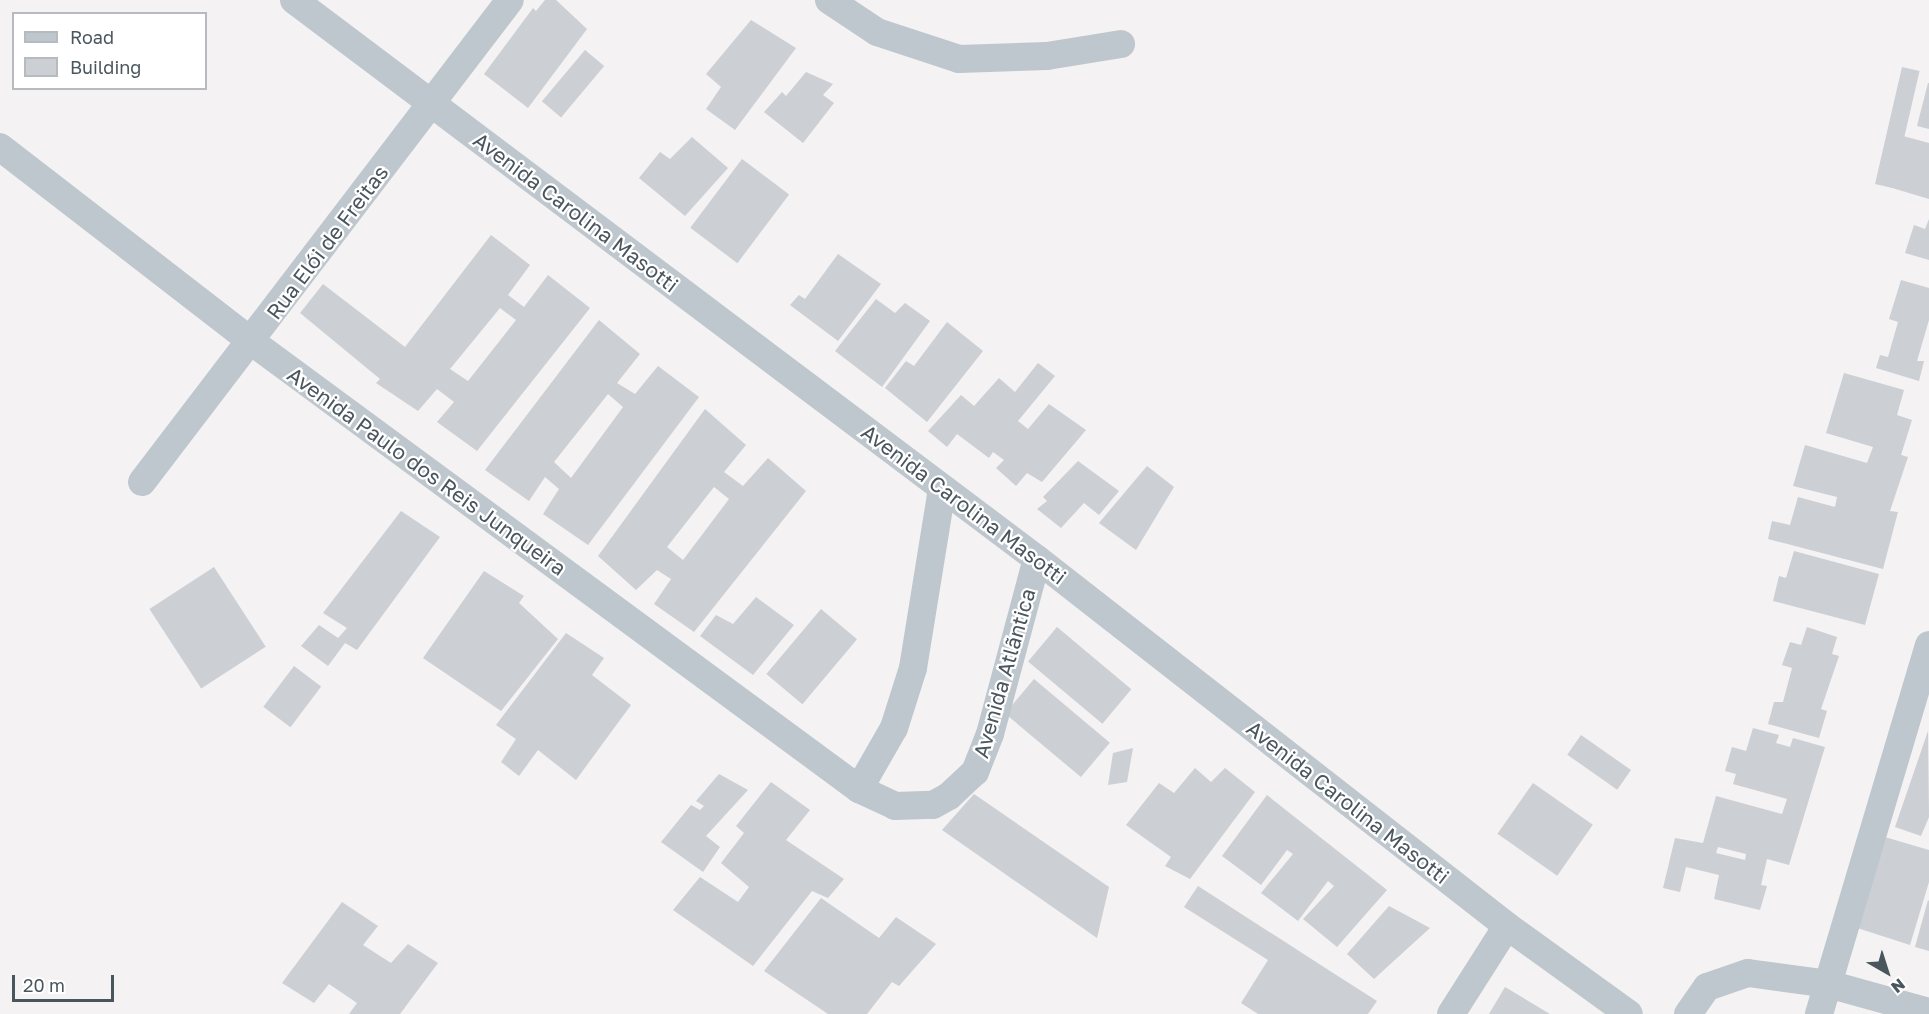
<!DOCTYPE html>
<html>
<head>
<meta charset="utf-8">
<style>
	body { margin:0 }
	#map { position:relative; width:1929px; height:1014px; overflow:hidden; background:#f4f2f2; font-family:"Golos Text",sans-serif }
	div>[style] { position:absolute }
	.building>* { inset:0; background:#cccfd4; transform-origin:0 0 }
	.minor>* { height:28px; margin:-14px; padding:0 14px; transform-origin:14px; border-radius:14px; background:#bec7cd }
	span { translate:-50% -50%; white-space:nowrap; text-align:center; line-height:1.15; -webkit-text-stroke:4.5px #fff; paint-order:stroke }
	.street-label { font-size:21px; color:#4a565e }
	.legend { position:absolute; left:12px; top:12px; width:195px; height:78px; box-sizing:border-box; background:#fff; border:2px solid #b7bbbf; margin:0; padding:8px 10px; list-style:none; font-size:18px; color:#4a565e }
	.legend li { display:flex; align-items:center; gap:12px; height:30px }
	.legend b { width:30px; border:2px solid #b7bbbf }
	.north { position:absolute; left:1857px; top:942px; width:60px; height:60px; -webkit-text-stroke:4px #fff; paint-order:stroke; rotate:141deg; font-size:16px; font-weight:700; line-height:24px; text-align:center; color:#4a565e }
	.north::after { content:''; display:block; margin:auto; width:21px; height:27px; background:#4a565e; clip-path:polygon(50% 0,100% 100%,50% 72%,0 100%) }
	.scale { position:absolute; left:12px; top:975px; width:102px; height:27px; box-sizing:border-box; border:3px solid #4a565e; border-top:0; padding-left:8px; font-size:18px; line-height:21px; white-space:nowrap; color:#4a565e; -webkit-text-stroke:4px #fff; paint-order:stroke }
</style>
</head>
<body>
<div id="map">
	<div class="building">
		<i style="clip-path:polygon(545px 0,556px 0,587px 29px,528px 108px,484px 74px,533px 8px,536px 11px)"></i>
		<i style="clip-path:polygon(751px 20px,796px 48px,735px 130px,706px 109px,721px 87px,706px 74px)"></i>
		<i style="left:585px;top:50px;width:25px;height:67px;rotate:40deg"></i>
		<i style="left:1902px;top:67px;width:18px;height:120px;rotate:13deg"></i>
		<i style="clip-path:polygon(806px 72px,833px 84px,823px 95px,834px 103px,803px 143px,764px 112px,782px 92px,786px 96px)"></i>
		<i style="clip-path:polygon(1928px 83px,1929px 83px,1929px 129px,1917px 126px)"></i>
		<i style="clip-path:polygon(1903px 136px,1929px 143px,1929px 199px,1889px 187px)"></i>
		<i style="clip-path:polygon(692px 137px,728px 168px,685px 216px,639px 178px,660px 152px,670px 159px)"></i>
		<i style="left:742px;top:159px;width:59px;height:86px;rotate:37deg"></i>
		<i style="clip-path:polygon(1929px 219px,1929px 260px,1905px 253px,1914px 225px,1925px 229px)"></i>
		<i style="clip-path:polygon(evenodd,491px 235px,530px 265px,508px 295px,524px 307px,548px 275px,590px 308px,477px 451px,437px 422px,454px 402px,437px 389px,418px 411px,376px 383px,380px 379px,300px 313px,323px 284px,405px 347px,491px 235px,500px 308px,516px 320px,468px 381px,450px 369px,500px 308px)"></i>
		<i style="clip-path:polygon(838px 254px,881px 284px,838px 341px,790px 305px,799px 295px,805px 299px)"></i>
		<i style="clip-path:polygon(1901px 280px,1929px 288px,1929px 320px,1917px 361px,1924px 361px,1919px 381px,1876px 368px,1880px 355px,1888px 357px,1898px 322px,1889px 319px)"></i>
		<i style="clip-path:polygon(876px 299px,895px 313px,905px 303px,930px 321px,882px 387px,835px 351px)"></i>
		<i style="clip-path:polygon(evenodd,599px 320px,640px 354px,617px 383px,635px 394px,658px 366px,699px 397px,588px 545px,543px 514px,559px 489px,545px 477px,529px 501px,485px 470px,599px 320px,608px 394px,623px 407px,571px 478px,554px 462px,608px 394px)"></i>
		<i style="clip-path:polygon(947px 322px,983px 351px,927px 422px,885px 388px,906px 361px,914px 366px)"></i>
		<i style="clip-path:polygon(1038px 363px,1055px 376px,1018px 421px,1028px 429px,1049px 404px,1086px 430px,1042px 482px,1027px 473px,1016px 486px,996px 468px,1004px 460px,993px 452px,989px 458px,957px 434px,947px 447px,928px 431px,961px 395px,974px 406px,999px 378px,1015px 392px)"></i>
		<i style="clip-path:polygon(1844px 373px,1904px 390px,1897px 415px,1912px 420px,1901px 455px,1908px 457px,1890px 511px,1898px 512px,1883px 569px,1768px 539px,1772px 521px,1790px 525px,1798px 497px,1835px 507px,1837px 497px,1793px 486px,1805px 445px,1867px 463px,1873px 447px,1826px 433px)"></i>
		<i style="clip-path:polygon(evenodd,705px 409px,746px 445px,724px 472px,743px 486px,768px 458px,806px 491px,694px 632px,654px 604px,671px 579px,657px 570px,636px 590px,598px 556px,705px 409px,714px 487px,729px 499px,683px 560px,667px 547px,714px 487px)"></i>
		<i style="clip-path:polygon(1078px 461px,1119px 491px,1099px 515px,1084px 503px,1061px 528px,1037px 509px,1047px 501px,1043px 497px)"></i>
		<i style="clip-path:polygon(1147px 466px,1174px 487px,1136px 550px,1099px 523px)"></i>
		<i style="clip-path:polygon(401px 511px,440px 537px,357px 650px,345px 643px,328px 666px,301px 646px,319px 625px,338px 638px,347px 628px,323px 613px)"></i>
		<i style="clip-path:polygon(1794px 551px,1879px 574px,1865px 625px,1773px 601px,1779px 576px,1786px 578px)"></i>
		<i style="left:214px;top:567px;width:95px;height:77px;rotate:57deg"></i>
		<i style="clip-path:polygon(484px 571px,524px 596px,519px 603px,558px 639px,501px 711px,423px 658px)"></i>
		<i style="clip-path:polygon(756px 597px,794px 625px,753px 675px,700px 636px,716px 615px,733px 624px)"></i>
		<i style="left:821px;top:609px;width:47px;height:85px;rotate:40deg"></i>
		<i style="left:1057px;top:627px;width:97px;height:45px;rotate:40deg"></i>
		<i style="clip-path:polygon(1807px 627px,1837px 637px,1832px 654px,1839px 656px,1821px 709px,1827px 711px,1819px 738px,1768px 724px,1774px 702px,1783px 702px,1792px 668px,1782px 665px,1790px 642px,1801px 645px)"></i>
		<i style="clip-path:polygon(566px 633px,604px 658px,592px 675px,631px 705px,576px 780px,538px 750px,519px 776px,501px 762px,516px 739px,496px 725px)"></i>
		<i style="left:294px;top:666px;width:34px;height:51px;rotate:37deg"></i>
		<i style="left:1034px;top:679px;width:99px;height:45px;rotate:40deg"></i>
		<i style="clip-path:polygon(evenodd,1753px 728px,1779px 735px,1776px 743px,1790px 747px,1793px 738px,1825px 747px,1789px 865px,1767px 859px,1761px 885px,1767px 886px,1760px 910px,1714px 899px,1719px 875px,1686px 867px,1680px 892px,1663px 888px,1675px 838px,1703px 843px,1716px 796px,1782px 814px,1787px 799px,1733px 784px,1736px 774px,1725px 771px,1732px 747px,1746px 751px,1753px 728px,1718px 847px,1746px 854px,1745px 860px,1716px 853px,1718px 847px)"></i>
		<i style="clip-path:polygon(1928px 731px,1929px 817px,1921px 836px,1895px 827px)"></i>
		<i style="left:1581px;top:735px;width:61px;height:24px;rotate:35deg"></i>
		<i style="clip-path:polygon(1133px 748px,1127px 782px,1108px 785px,1113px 753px)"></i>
		<i style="clip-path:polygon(1195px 768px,1211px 782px,1225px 768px,1255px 792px,1190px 879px,1165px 866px,1171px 857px,1126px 825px,1159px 783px,1174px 793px)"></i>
		<i style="clip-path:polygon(719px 774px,748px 790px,706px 836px,720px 847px,703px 872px,661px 842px,691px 805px,700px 810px,704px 806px,696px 801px)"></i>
		<i style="clip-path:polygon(771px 782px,810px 810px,786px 840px,844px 879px,828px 898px,812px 891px,753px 966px,673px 910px,700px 877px,738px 902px,749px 887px,721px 863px,744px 833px,736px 826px)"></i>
		<i style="left:1533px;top:783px;width:73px;height:62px;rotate:35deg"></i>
		<i style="clip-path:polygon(974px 794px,1109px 887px,1097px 938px,942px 830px)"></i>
		<i style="clip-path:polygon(1267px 795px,1387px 890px,1337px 947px,1303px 919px,1334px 886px,1328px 881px,1298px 921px,1261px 893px,1293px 854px,1287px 850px,1261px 885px,1222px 856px)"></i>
		<i style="clip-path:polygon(1878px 835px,1929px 850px,1929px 882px,1910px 945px,1851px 926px)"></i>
		<i style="clip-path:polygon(1198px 886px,1330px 971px,1377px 1001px,1368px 1014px,1258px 1014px,1241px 1003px,1268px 960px,1184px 907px)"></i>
		<i style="clip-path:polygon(821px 898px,879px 938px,896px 917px,936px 944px,899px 986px,892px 982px,867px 1014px,828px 1014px,764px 971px)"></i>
		<i style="clip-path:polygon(1928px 900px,1929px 901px,1929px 951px,1915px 947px)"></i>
		<i style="clip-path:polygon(342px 902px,378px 926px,363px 945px,391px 963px,408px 944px,438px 963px,400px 1014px,349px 1014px,357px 1003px,329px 984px,314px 1003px,282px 983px)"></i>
		<i style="clip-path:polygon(1389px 906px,1430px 928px,1374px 979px,1347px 954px)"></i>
		<i style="clip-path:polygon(1505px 987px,1550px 1014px,1489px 1014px)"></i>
	</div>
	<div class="minor">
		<i style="left:294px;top:0;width:930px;rotate:36.96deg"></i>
		<i style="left:1037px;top:559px;width:596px;rotate:37.98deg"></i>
		<i style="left:1507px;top:926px;width:150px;rotate:35.8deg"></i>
		<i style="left:829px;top:0;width:58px;rotate:33.7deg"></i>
		<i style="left:877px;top:32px;width:86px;rotate:18.2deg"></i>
		<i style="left:959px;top:59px;width:88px;rotate:-2deg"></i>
		<i style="left:1047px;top:56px;width:75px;rotate:-9.2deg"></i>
		<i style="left:0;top:147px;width:319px;rotate:37.7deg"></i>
		<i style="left:252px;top:342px;width:754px;rotate:36.37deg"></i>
		<i style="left:859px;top:789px;width:40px;rotate:25deg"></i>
		<i style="left:895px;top:806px;width:38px;rotate:-2deg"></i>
		<i style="left:933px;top:805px;width:18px;rotate:-29deg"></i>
		<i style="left:949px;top:796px;width:35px;rotate:-43deg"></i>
		<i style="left:975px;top:772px;width:41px;rotate:-68.5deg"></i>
		<i style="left:990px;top:734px;width:181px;rotate:-75deg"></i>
		<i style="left:142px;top:482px;width:606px;rotate:-52.64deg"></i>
		<i style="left:859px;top:789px;width:70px;rotate:-60.2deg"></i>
		<i style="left:894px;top:728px;width:63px;rotate:-72.4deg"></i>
		<i style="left:913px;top:668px;width:182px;rotate:-80.8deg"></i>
		<i style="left:1451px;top:1014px;width:104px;rotate:-57.5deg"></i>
		<i style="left:1688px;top:1014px;width:33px;rotate:-55deg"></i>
		<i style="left:1707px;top:987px;width:43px;rotate:-18.9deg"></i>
		<i style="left:1748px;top:973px;width:81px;rotate:7.8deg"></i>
		<i style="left:1828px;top:984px;width:105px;rotate:15.5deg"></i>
		<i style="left:1819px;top:1014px;width:385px;rotate:-73.4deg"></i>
	</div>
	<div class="street-label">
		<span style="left:576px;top:212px;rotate:37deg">Avenida Carolina Masotti</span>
		<span style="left:327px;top:242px;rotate:-53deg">Rua Elói de Freitas</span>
		<span style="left:427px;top:471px;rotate:36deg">Avenida Paulo dos Reis Junqueira</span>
		<span style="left:964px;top:504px;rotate:37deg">Avenida Carolina Masotti</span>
		<span style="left:1004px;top:673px;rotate:-74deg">Avenida Atlãntica</span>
		<span style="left:1348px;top:802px;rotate:38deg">Avenida Carolina Masotti</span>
	</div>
	<ul class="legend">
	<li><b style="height:8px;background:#bec7cd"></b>Road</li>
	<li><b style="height:16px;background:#cccfd4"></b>Building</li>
	</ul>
	<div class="north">N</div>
	<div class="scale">20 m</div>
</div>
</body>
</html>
